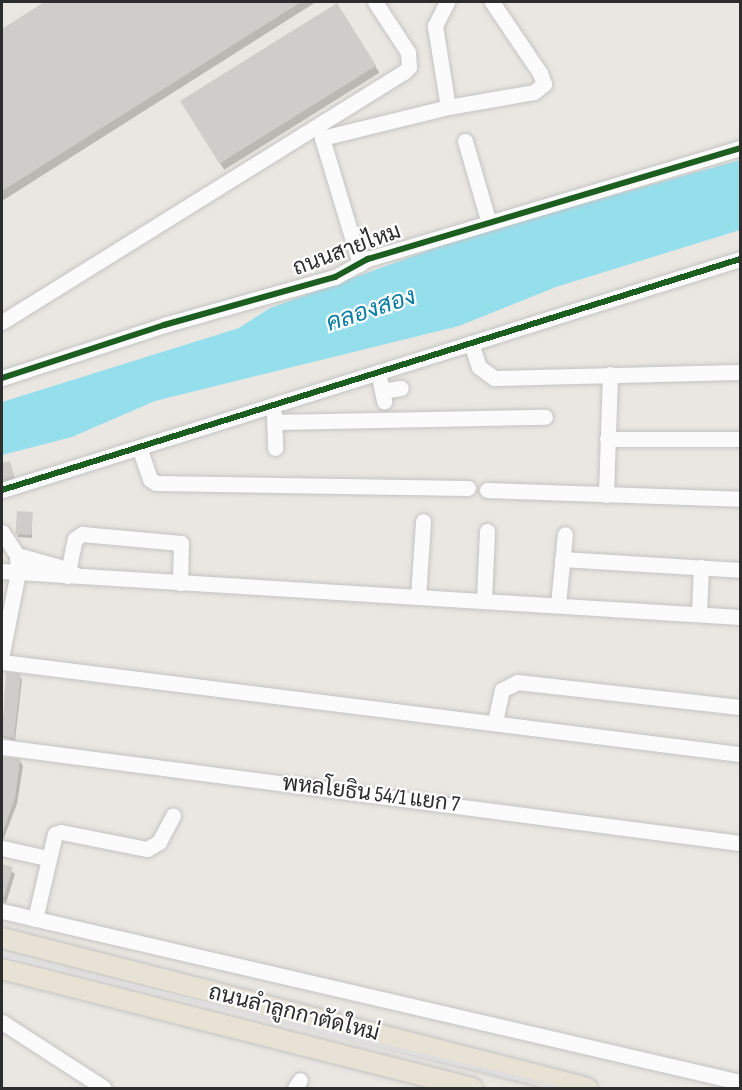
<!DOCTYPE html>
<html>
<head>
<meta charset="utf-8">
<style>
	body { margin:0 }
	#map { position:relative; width:742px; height:1090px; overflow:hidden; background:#eae7e2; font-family:"Sofia Sans Condensed",Sarabun,sans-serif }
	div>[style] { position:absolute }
	.water>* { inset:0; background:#95dfed }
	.shadow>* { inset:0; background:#0003; transform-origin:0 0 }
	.building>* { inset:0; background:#cfcdc9; transform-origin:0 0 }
	.roads { filter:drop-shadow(0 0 2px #c4c4c3) drop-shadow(0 0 2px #c4c4c3) }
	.minor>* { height:15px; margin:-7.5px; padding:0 7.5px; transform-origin:7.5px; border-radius:7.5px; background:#fcfbfb }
	.major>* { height:20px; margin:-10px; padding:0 10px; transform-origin:10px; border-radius:10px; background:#e8e2d4 }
	.rail>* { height:4px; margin:-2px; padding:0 2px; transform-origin:2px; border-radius:2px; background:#dededf }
	.cycleway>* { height:6px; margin:-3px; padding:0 3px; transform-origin:3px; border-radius:3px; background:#1b5e20 }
	span { translate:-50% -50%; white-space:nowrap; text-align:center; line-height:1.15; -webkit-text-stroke:4.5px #fff; paint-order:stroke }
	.street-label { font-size:22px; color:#2d2d2d }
	.water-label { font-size:24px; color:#0a7da4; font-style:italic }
	.frame { position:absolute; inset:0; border:3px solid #2d2d2d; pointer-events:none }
</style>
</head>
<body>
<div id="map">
	<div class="water">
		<i style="clip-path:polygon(740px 160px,740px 230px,556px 287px,459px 326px,155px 401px,72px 437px,2px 455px,2px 402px,239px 328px,270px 308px,474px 234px)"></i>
	</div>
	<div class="shadow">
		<i style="clip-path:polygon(47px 2px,316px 2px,2px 201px,2px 30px)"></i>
		<i style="left:337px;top:5px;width:80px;height:183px;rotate:58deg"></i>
		<i style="clip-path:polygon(10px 463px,15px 479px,2px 486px,2px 464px)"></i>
		<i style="clip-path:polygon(32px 514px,32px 538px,18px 537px,17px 533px)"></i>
		<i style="clip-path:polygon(7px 674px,22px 679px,15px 741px,2px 737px)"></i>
		<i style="clip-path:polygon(2px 758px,20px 761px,23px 766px,17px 804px,2px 843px)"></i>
		<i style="clip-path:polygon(2px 865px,15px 874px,6px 903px,2px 902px)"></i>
	</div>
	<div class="building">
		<i style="clip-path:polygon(44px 2px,301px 2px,2px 191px,2px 29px)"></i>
		<i style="left:337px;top:3px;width:74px;height:185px;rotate:58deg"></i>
		<i style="clip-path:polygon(10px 461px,14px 476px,2px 480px,2px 463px)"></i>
		<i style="left:17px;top:511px;width:16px;height:23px;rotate:4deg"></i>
		<i style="clip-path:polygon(6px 672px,21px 674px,14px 738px,2px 736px)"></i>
		<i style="clip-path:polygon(2px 757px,20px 759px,15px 798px,3px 832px)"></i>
		<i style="clip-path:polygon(2px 864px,13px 867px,4px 897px,2px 897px)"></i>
	</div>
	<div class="roads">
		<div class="minor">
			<i style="left:447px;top:2px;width:27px;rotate:117deg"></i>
			<i style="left:435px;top:26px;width:82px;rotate:80.9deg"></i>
			<i style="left:465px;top:141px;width:85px;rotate:73.7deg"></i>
			<i style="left:360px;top:264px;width:132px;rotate:-106.8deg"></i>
			<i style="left:322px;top:138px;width:130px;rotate:-13.8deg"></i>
			<i style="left:448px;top:107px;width:87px;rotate:-9.9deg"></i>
			<i style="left:534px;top:92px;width:13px;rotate:-39deg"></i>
			<i style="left:544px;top:84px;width:12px;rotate:-110deg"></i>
			<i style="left:540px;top:73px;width:86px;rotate:-124.1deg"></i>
			<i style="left:2px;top:322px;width:473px;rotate:-31.9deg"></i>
			<i style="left:404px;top:72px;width:7px;rotate:-45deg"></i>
			<i style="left:409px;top:67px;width:15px;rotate:-94deg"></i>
			<i style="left:408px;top:52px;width:60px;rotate:-123.4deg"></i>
			<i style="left:471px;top:343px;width:25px;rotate:72deg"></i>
			<i style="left:479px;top:367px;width:19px;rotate:36deg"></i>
			<i style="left:494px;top:378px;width:246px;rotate:-1.4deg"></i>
			<i style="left:378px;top:372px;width:30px;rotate:78deg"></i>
			<i style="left:2px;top:378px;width:170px;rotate:-18.1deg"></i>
			<i style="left:164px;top:325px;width:178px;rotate:-15.7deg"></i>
			<i style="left:335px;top:277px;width:38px;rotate:-29deg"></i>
			<i style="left:368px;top:259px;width:388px;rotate:-16.6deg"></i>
			<i style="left:382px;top:391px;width:19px;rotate:-9deg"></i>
			<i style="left:274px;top:414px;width:34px;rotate:88deg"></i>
			<i style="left:276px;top:422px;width:269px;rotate:-1.1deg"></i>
			<i style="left:607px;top:439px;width:133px"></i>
			<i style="left:139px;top:447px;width:34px;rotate:71deg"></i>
			<i style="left:150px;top:479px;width:7px;rotate:34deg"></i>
			<i style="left:156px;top:483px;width:312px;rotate:0.9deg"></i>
			<i style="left:2px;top:490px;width:773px;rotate:-17.38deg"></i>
			<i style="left:487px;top:490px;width:253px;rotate:2deg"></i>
			<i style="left:606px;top:495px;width:121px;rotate:-88.1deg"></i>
			<i style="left:2px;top:532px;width:27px;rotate:57deg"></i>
			<i style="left:17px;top:555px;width:17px;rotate:87deg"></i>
			<i style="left:18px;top:572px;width:83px;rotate:101.2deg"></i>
			<i style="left:17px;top:555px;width:41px;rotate:15.4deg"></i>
			<i style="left:57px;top:566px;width:21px;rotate:25deg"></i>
			<i style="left:562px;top:559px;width:178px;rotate:3.5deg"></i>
			<i style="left:2px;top:571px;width:739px;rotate:3.57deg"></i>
			<i style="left:67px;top:576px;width:38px;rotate:-78deg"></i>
			<i style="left:75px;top:539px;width:9px;rotate:-36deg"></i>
			<i style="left:82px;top:534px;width:99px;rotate:5.2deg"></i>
			<i style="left:181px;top:543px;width:40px;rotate:91.4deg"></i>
			<i style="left:418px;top:597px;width:76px;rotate:-86.2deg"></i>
			<i style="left:484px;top:600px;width:69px;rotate:-87.5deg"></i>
			<i style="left:558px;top:604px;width:70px;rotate:-84.3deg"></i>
			<i style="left:699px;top:614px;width:47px;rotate:-87.6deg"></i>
			<i style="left:2px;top:662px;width:744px;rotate:7.11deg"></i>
			<i style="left:495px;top:722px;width:33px;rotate:-78deg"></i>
			<i style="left:502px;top:690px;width:17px;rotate:-28deg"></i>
			<i style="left:517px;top:682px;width:224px;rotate:6.4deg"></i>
			<i style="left:2px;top:747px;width:744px;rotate:7.41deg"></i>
			<i style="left:2px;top:848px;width:46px;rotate:12.5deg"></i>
			<i style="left:2px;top:911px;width:758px;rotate:13.05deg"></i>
			<i style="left:35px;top:919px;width:87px;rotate:-76.8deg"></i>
			<i style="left:55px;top:834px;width:6px;rotate:-18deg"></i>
			<i style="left:61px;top:832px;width:88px;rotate:11.2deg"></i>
			<i style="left:147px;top:849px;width:14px;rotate:-30deg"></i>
			<i style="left:159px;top:842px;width:30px;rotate:-62deg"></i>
			<i style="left:2px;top:1022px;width:121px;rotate:32.9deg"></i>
			<i style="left:295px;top:1088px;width:9px;rotate:-58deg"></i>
		</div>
		<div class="major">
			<i style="left:2px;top:938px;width:604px;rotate:14.38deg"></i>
			<i style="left:2px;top:969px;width:485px;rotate:14.2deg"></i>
		</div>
	</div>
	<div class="rail">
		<i style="left:2px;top:955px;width:574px;rotate:13.41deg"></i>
	</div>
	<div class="cycleway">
		<i style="left:2px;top:378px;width:170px;rotate:-18.1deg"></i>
		<i style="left:164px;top:325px;width:178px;rotate:-15.7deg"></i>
		<i style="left:335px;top:277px;width:38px;rotate:-29deg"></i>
		<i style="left:368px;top:259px;width:388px;rotate:-16.6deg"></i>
		<i style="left:2px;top:490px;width:773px;rotate:-17.38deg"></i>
	</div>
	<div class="street-label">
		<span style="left:347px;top:250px;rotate:-20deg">ถนนสายไหม</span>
		<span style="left:371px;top:794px;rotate:7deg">พหลโยธิน 54/1 แยก 7</span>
		<span style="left:294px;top:1013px;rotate:14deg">ถนนลำลูกกาตัดใหม่</span>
	</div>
	<div class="water-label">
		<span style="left:371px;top:310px;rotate:-18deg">คลองสอง</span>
	</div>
	<div class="frame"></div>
</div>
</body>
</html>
